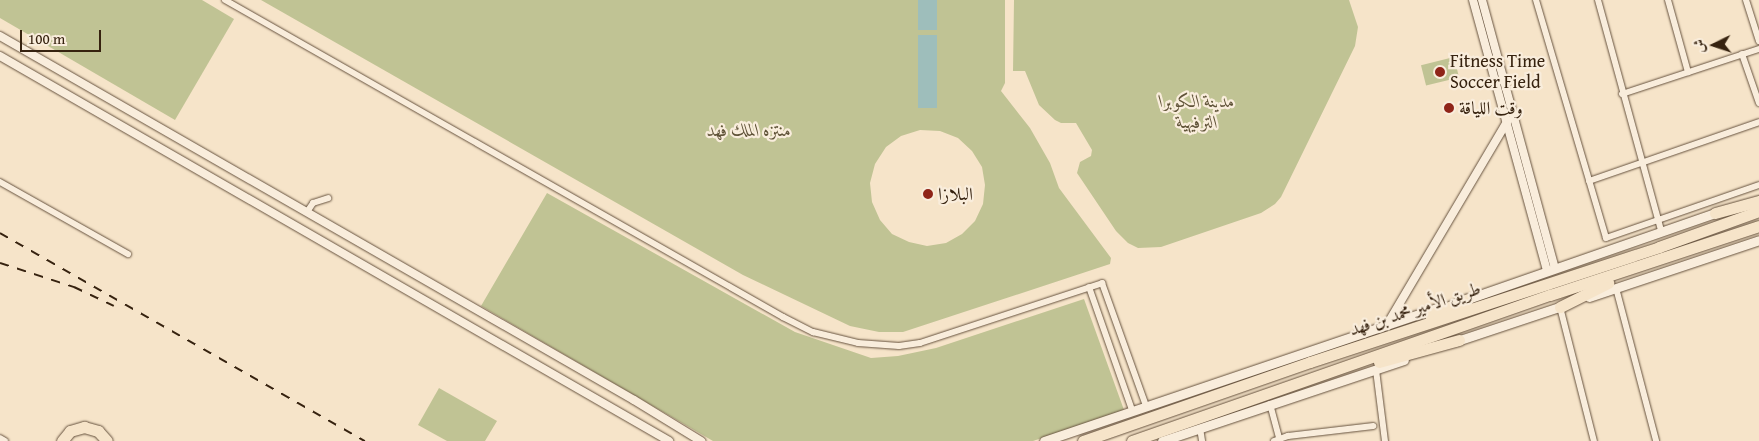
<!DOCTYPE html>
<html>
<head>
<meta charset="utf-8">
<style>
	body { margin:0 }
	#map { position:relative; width:1759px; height:441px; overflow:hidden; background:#f6e4c9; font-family:"Gentium Book Plus",Amiri,serif }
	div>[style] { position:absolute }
	.green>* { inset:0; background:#c0c394; transform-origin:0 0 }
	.water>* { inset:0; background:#9ebebb; transform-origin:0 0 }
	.roads { filter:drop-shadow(0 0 1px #66523e) drop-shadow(0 0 1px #66523e) }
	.minor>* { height:6px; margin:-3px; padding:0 3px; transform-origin:3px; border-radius:3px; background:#f9eddc }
	.tertiary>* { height:8px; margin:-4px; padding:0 4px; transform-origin:4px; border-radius:4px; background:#f9eddc }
	.secondary>* { height:9px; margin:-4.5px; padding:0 4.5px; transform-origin:4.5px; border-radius:4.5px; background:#f9eddc }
	.motorway>* { height:11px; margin:-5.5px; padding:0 5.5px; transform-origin:5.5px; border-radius:5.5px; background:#f6e4c9 }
	.rail>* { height:2px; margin-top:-1px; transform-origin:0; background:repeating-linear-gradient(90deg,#36220f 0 9px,transparent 0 18px) }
	.dots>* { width:14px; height:14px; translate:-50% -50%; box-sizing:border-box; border:2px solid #f9eddc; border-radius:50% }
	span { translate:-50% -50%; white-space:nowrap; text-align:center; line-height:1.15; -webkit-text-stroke:4.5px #f9eddc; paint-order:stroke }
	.poi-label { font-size:18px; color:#36220f }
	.left { translate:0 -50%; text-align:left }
	.park-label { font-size:18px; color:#5f5237; font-style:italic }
	.street-label { font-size:18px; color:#36220f }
	.north { position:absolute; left:1689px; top:20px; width:50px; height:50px; -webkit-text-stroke:4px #f9eddc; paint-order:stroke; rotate:266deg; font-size:14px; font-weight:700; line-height:20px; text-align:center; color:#36220f }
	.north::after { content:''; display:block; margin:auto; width:18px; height:22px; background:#36220f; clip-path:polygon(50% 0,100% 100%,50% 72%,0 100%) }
	.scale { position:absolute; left:20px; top:30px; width:81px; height:22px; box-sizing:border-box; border:2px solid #36220f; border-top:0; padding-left:6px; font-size:15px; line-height:18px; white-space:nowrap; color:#36220f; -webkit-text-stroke:4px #f9eddc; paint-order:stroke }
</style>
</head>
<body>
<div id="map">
	<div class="green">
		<i style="clip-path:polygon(0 0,202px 0,234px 19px,175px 120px,0 18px)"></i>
		<i style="clip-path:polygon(evenodd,261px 0,1005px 0,1005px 83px,1001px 91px,1030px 128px,1050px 163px,1059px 188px,1111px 258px,1110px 264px,903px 332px,879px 332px,850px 326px,743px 275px,261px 0,920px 130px,940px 131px,958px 138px,972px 151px,982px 167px,985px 185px,983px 204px,975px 221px,962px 234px,946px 243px,927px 246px,909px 242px,892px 234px,880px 220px,872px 202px,870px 183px,875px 164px,886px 147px,901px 136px,920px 130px)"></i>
		<i style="clip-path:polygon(1014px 0,1349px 0,1358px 27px,1355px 46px,1281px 197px,1275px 204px,1261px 213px,1161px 247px,1138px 248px,1128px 243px,1116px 231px,1077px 173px,1080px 162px,1091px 156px,1092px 150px,1076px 123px,1061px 123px,1055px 120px,1039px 105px,1025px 71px,1013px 71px)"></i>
		<i style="left:1454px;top:57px;width:21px;height:34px;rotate:76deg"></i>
		<i style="clip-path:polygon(547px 193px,795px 332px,871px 358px,898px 356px,936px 348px,1084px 299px,1124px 410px,1033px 441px,713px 441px,481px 306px)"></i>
		<i style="clip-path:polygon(439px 388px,497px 421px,485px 441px,447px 441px,418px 425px)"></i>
	</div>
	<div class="water">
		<i style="left:918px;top:0;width:19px;height:30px"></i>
		<i style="left:918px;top:35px;width:19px;height:73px"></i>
	</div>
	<div class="roads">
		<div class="minor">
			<i style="left:225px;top:0;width:642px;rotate:29.6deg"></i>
			<i style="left:783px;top:317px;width:34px;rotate:27deg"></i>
			<i style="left:813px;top:332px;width:46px;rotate:13.7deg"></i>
			<i style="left:858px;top:343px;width:41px;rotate:4.2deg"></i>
			<i style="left:899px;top:346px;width:21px;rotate:-8deg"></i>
			<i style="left:920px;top:343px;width:192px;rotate:-18.2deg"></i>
			<i style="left:1102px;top:283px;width:131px;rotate:70.3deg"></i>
			<i style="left:1536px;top:0;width:248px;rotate:73.6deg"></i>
			<i style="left:1606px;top:238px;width:162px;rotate:-19.1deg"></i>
			<i style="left:1598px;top:0;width:239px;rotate:74.7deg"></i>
			<i style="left:1668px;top:0;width:75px;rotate:74.5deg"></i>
			<i style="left:1746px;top:0;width:43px;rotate:72.4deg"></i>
			<i style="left:1742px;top:54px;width:52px;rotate:70.9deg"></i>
			<i style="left:1622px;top:94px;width:144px;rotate:-18.2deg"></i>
			<i style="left:1589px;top:181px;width:180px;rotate:-19.1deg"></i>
			<i style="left:0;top:182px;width:147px;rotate:29.4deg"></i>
			<i style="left:307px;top:212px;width:11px;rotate:-56deg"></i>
			<i style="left:313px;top:203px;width:16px;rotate:-18deg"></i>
			<i style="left:1089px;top:287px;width:130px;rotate:70.7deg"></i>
			<i style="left:1616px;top:288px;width:158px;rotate:75.3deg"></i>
			<i style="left:1560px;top:307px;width:138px;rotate:75.8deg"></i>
			<i style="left:1376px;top:370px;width:72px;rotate:82.8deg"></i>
			<i style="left:1270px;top:404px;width:38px;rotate:75deg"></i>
			<i style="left:1200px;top:428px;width:13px;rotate:81deg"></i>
			<i style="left:0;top:438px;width:6px;rotate:31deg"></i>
			<i style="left:1274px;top:441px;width:15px;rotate:-20deg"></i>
			<i style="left:1288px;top:436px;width:86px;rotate:-6.7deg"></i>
		</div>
		<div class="tertiary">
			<i style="left:1473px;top:0;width:281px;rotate:74.7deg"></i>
			<i style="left:1482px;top:0;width:278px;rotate:74.8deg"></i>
			<i style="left:0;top:36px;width:731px;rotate:29.86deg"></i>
			<i style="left:634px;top:400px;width:79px;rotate:31.5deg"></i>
			<i style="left:0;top:56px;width:772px;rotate:29.92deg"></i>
			<i style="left:1388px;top:323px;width:236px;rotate:-59.4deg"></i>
		</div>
		<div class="secondary">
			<i style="left:1589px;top:297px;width:179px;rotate:-18.5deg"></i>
			<i style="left:1462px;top:301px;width:274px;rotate:-19.2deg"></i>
			<i style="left:1454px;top:342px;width:117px;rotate:-18.4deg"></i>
			<i style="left:1044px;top:441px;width:413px;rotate:-18.7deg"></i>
			<i style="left:1162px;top:441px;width:255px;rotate:-18.5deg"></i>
		</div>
		<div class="motorway">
			<i style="left:1715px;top:213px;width:46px;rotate:-15.3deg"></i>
			<i style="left:1560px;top:307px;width:54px;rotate:-26.6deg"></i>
			<i style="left:1430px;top:315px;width:41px;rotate:-22.8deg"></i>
			<i style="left:1379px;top:362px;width:83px;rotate:-15.4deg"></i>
			<i style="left:62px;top:441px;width:13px;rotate:-51deg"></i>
			<i style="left:70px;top:431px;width:15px;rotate:-16deg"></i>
			<i style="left:84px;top:427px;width:15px;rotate:16deg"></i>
			<i style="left:98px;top:431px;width:13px;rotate:48deg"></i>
			<i style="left:1083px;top:441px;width:240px;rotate:-19.2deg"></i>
			<i style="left:1310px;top:362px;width:367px;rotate:-18.2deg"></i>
			<i style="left:1659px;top:247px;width:106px;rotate:-19.8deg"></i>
			<i style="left:1132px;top:441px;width:443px;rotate:-19.3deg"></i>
			<i style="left:1550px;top:295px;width:220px;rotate:-18.3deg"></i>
		</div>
	</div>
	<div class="rail">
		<i style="left:0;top:233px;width:420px;rotate:29.7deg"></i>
		<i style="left:0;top:263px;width:78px;rotate:18deg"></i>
		<i style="left:74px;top:287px;width:44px;rotate:25.4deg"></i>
	</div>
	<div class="dots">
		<i style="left:1440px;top:72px;background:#8f2418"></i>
		<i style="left:1449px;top:108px;background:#8f2418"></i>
		<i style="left:928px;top:194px;background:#8f2418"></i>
	</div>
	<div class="poi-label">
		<span class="left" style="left:1450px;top:72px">Fitness Time<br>Soccer Field</span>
		<span class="left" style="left:1459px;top:108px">وقت اللياقة</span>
		<span class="left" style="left:938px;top:194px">البلازا</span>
	</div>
	<div class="park-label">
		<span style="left:1197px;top:112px">مدينة الكوبرا<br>الترفيهية</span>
		<span style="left:749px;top:130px">منتزه الملك فهد</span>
	</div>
	<div class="street-label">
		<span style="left:1415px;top:309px;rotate:-18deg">طريق الأمير محمد بن فهد</span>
	</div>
	<div class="north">ش</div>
	<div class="scale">100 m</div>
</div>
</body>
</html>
